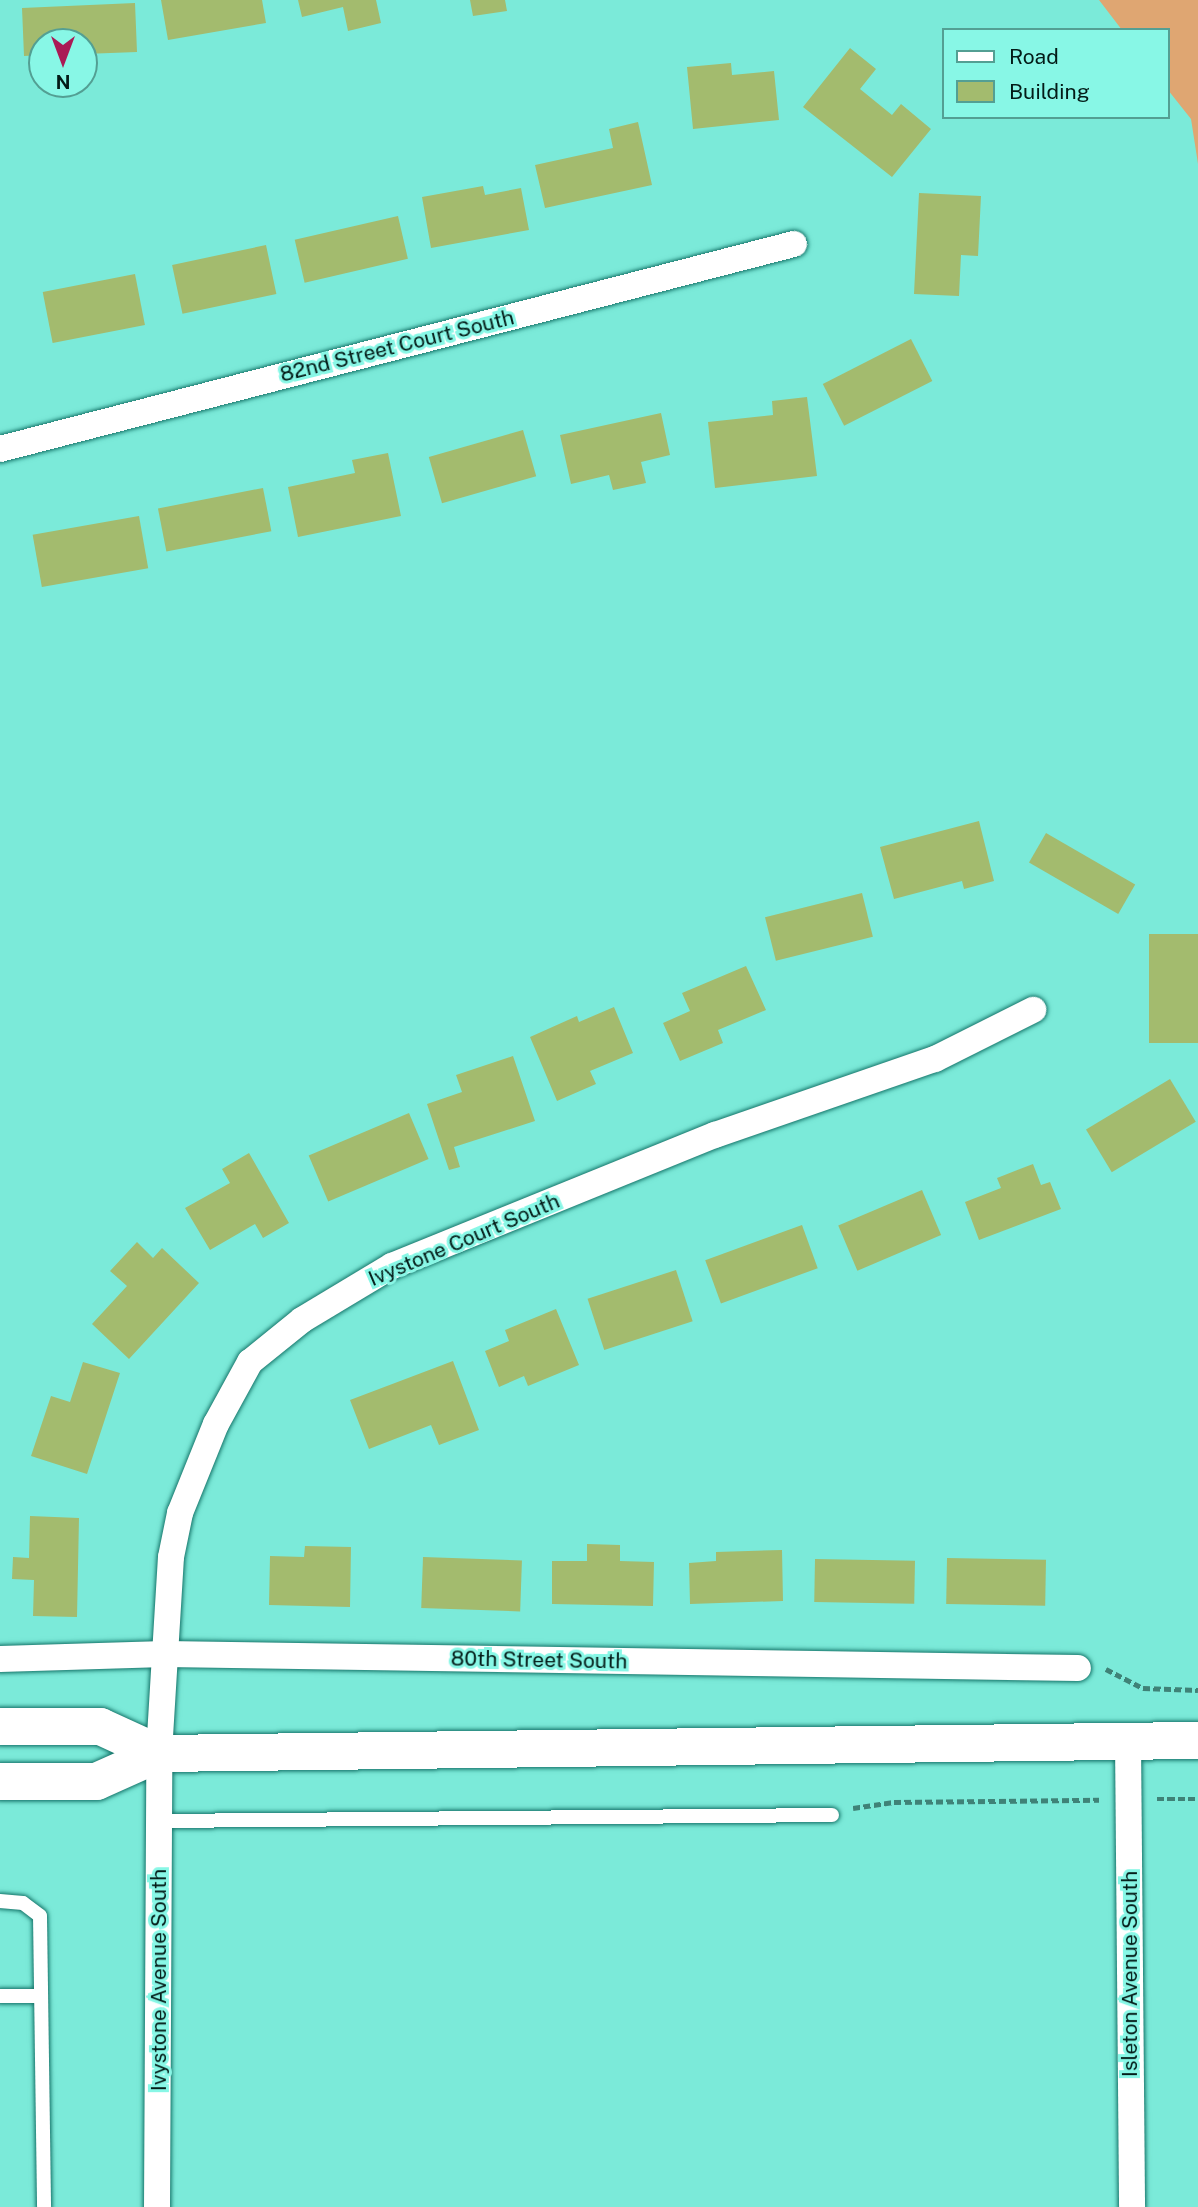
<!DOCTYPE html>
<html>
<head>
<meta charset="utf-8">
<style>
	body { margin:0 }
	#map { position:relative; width:1198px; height:2207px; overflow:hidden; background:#7bead9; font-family:"Public Sans",sans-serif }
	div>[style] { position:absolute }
	.green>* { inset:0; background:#dfa672 }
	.building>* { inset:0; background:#a3bb6e; transform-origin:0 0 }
	.path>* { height:4.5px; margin-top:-2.25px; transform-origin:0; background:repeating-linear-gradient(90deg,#3f8277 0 7px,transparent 0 10.5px) }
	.roads { filter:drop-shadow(0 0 2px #16756a) drop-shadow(0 0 2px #16756a) }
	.lane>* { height:14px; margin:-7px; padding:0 7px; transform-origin:7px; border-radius:7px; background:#fff }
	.street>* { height:26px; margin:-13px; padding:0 13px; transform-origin:13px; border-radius:13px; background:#fff }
	.secondary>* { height:37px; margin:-18.5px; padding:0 18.5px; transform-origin:18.5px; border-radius:18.5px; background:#fff }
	span { translate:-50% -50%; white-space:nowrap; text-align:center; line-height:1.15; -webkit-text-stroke:6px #88f7e6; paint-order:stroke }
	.street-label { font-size:21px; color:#031b17 }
	.legend { position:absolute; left:942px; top:28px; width:228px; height:91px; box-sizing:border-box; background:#88f7e6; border:2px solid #539f93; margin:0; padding:9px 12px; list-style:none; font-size:21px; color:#031b17 }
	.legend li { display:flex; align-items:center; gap:14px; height:35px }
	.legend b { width:35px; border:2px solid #539f93 }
	.north { position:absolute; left:28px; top:28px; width:70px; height:70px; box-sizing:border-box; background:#88f7e6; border:2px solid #539f93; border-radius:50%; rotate:180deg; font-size:19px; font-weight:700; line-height:28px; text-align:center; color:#031b17 }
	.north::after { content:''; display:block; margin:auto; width:24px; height:32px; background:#aa1a55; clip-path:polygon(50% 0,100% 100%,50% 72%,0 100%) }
</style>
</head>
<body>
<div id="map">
	<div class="green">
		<i style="clip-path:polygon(1099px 0,1198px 0,1198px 164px,1191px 119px,1168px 90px,1168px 30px,1122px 30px)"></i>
	</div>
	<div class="building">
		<i style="clip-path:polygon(161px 0,262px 0,266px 23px,168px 40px)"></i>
		<i style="clip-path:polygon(298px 0,376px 0,381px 23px,348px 31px,343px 7px,302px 17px)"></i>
		<i style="clip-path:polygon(470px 0,505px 0,507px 11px,473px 16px)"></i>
		<i style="clip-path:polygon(135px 3px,137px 52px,84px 54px,84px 42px,42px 42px,42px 55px,24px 56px,22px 8px)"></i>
		<i style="clip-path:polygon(850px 48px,876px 69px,860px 89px,892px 115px,901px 104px,931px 129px,892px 177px,803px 107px)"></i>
		<i style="clip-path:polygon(731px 63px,732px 75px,774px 71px,779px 120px,693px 129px,687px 67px)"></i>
		<i style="clip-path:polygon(638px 122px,652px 185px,545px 208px,535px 165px,613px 148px,609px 129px)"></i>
		<i style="clip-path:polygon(483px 186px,485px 195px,521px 188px,529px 230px,431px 248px,422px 197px)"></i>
		<i style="clip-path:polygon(919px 193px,981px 196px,978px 256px,961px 255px,959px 296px,914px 294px)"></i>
		<i style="left:398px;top:216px;width:44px;height:106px;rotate:77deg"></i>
		<i style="left:266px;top:245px;width:50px;height:96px;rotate:78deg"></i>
		<i style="left:135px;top:274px;width:52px;height:94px;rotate:79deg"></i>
		<i style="left:911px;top:339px;width:47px;height:99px;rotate:63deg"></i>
		<i style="clip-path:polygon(807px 397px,817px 476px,715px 488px,708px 422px,773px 415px,772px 401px)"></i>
		<i style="clip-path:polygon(661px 413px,670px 455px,641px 462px,646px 483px,613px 490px,609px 475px,571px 484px,560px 435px)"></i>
		<i style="left:523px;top:430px;width:48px;height:98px;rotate:74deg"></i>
		<i style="clip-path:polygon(388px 453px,401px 516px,298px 537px,288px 487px,355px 473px,352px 460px)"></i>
		<i style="left:263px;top:488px;width:44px;height:107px;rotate:79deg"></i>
		<i style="left:139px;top:516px;width:53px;height:108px;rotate:80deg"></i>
		<i style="clip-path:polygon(979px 821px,994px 881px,964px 889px,962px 881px,894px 899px,880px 847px)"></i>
		<i style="left:1046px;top:833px;width:103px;height:34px;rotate:30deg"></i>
		<i style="left:862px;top:893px;width:45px;height:100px;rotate:76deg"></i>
		<i style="left:1149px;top:934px;width:49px;height:109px"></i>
		<i style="clip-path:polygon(746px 966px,766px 1010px,718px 1030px,723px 1043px,680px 1061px,663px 1023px,690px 1011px,682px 993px)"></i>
		<i style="clip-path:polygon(614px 1007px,633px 1053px,590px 1071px,596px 1084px,557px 1101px,530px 1037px,577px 1016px,579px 1022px)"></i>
		<i style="clip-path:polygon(513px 1056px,535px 1121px,454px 1147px,460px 1167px,449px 1170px,427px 1104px,462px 1092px,456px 1075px)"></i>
		<i style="left:1170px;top:1079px;width:50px;height:98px;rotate:59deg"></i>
		<i style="left:409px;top:1113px;width:50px;height:109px;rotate:67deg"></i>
		<i style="clip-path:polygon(249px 1153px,289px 1223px,263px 1238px,255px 1224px,210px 1250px,185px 1208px,230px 1183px,222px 1169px)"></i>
		<i style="clip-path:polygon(1033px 1164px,1041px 1185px,1050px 1182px,1061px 1209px,979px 1240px,965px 1202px,1001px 1188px,997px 1178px)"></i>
		<i style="left:922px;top:1190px;width:49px;height:91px;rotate:67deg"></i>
		<i style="left:802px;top:1225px;width:46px;height:103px;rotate:70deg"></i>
		<i style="clip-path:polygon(137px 1242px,153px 1258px,162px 1248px,199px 1283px,129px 1359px,92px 1324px,127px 1286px,110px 1271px)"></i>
		<i style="left:676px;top:1270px;width:54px;height:93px;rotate:72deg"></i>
		<i style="clip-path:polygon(556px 1309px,579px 1365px,528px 1386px,524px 1376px,499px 1387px,485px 1351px,509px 1341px,505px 1330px)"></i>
		<i style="clip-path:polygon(453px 1361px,479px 1430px,439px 1445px,431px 1425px,369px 1449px,350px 1400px)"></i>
		<i style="clip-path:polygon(83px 1362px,120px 1373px,87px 1474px,31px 1456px,51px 1396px,70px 1402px)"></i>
		<i style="clip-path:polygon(30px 1516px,79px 1518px,77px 1617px,33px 1616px,34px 1580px,12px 1579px,13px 1557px,29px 1558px)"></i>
		<i style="clip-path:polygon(587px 1544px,620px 1545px,620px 1561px,654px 1562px,653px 1606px,552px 1604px,552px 1561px,587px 1561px)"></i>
		<i style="clip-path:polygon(305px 1546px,351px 1547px,350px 1607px,269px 1605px,270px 1556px,304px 1557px)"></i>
		<i style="clip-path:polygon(782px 1550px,783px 1601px,690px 1604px,689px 1563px,716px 1561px,716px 1552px)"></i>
		<i style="left:423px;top:1557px;width:99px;height:51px;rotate:2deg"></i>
		<i style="left:947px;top:1558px;width:99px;height:46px;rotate:1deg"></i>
		<i style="left:815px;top:1559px;width:100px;height:43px;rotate:1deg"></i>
	</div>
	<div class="path">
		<i style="left:1106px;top:1669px;width:42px;rotate:27.2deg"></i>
		<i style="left:1143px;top:1688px;width:55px;rotate:2.1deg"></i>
		<i style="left:1157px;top:1799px;width:41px"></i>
		<i style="left:853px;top:1808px;width:41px;rotate:-8.3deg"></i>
		<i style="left:894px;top:1802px;width:205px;rotate:-0.6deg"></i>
	</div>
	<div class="roads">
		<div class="lane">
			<i style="left:159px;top:1821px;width:673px;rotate:-0.51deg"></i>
			<i style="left:0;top:1901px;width:23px;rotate:5deg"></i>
			<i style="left:23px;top:1903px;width:21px;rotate:37deg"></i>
			<i style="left:40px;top:1916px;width:291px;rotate:89.2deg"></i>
			<i style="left:0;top:1996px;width:41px"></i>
		</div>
		<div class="street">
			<i style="left:0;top:449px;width:820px;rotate:-14.48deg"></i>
			<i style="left:0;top:1659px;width:165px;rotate:-1.7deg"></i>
			<i style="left:165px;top:1654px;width:913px;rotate:0.88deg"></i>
			<i style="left:1128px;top:1741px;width:466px;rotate:89.5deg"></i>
			<i style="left:157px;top:2207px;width:454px;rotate:-89.7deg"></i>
			<i style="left:159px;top:1753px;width:196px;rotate:-86.5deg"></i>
			<i style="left:171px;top:1557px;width:45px;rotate:-78.4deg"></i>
			<i style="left:180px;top:1513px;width:96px;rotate:-68deg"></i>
			<i style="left:216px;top:1424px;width:71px;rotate:-61.3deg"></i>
			<i style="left:250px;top:1362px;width:67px;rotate:-38.9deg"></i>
			<i style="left:302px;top:1320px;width:105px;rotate:-31deg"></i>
			<i style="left:392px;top:1266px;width:349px;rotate:-22.1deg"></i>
			<i style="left:715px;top:1135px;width:233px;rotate:-19.1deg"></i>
			<i style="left:935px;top:1059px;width:110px;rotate:-26.6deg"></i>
		</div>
		<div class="secondary">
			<i style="left:0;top:1726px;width:100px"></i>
			<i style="left:100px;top:1726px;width:65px;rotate:24.6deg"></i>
			<i style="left:0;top:1781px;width:96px"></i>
			<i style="left:96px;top:1781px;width:69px;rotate:-24deg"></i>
			<i style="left:159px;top:1753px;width:1039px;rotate:-0.72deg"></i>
		</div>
	</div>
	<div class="street-label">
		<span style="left:397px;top:346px;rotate:-14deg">82nd Street Court South</span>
		<span style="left:464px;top:1240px;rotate:-23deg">Ivystone Court South</span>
		<span style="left:539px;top:1660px;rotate:1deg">80th Street South</span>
		<span style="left:1130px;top:1974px;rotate:-90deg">Isleton Avenue South</span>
		<span style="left:159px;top:1980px;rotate:-90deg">Ivystone Avenue South</span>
	</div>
	<ul class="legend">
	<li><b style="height:9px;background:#fff"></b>Road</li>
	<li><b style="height:19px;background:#a3bb6e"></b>Building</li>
	</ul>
	<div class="north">N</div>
</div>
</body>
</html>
